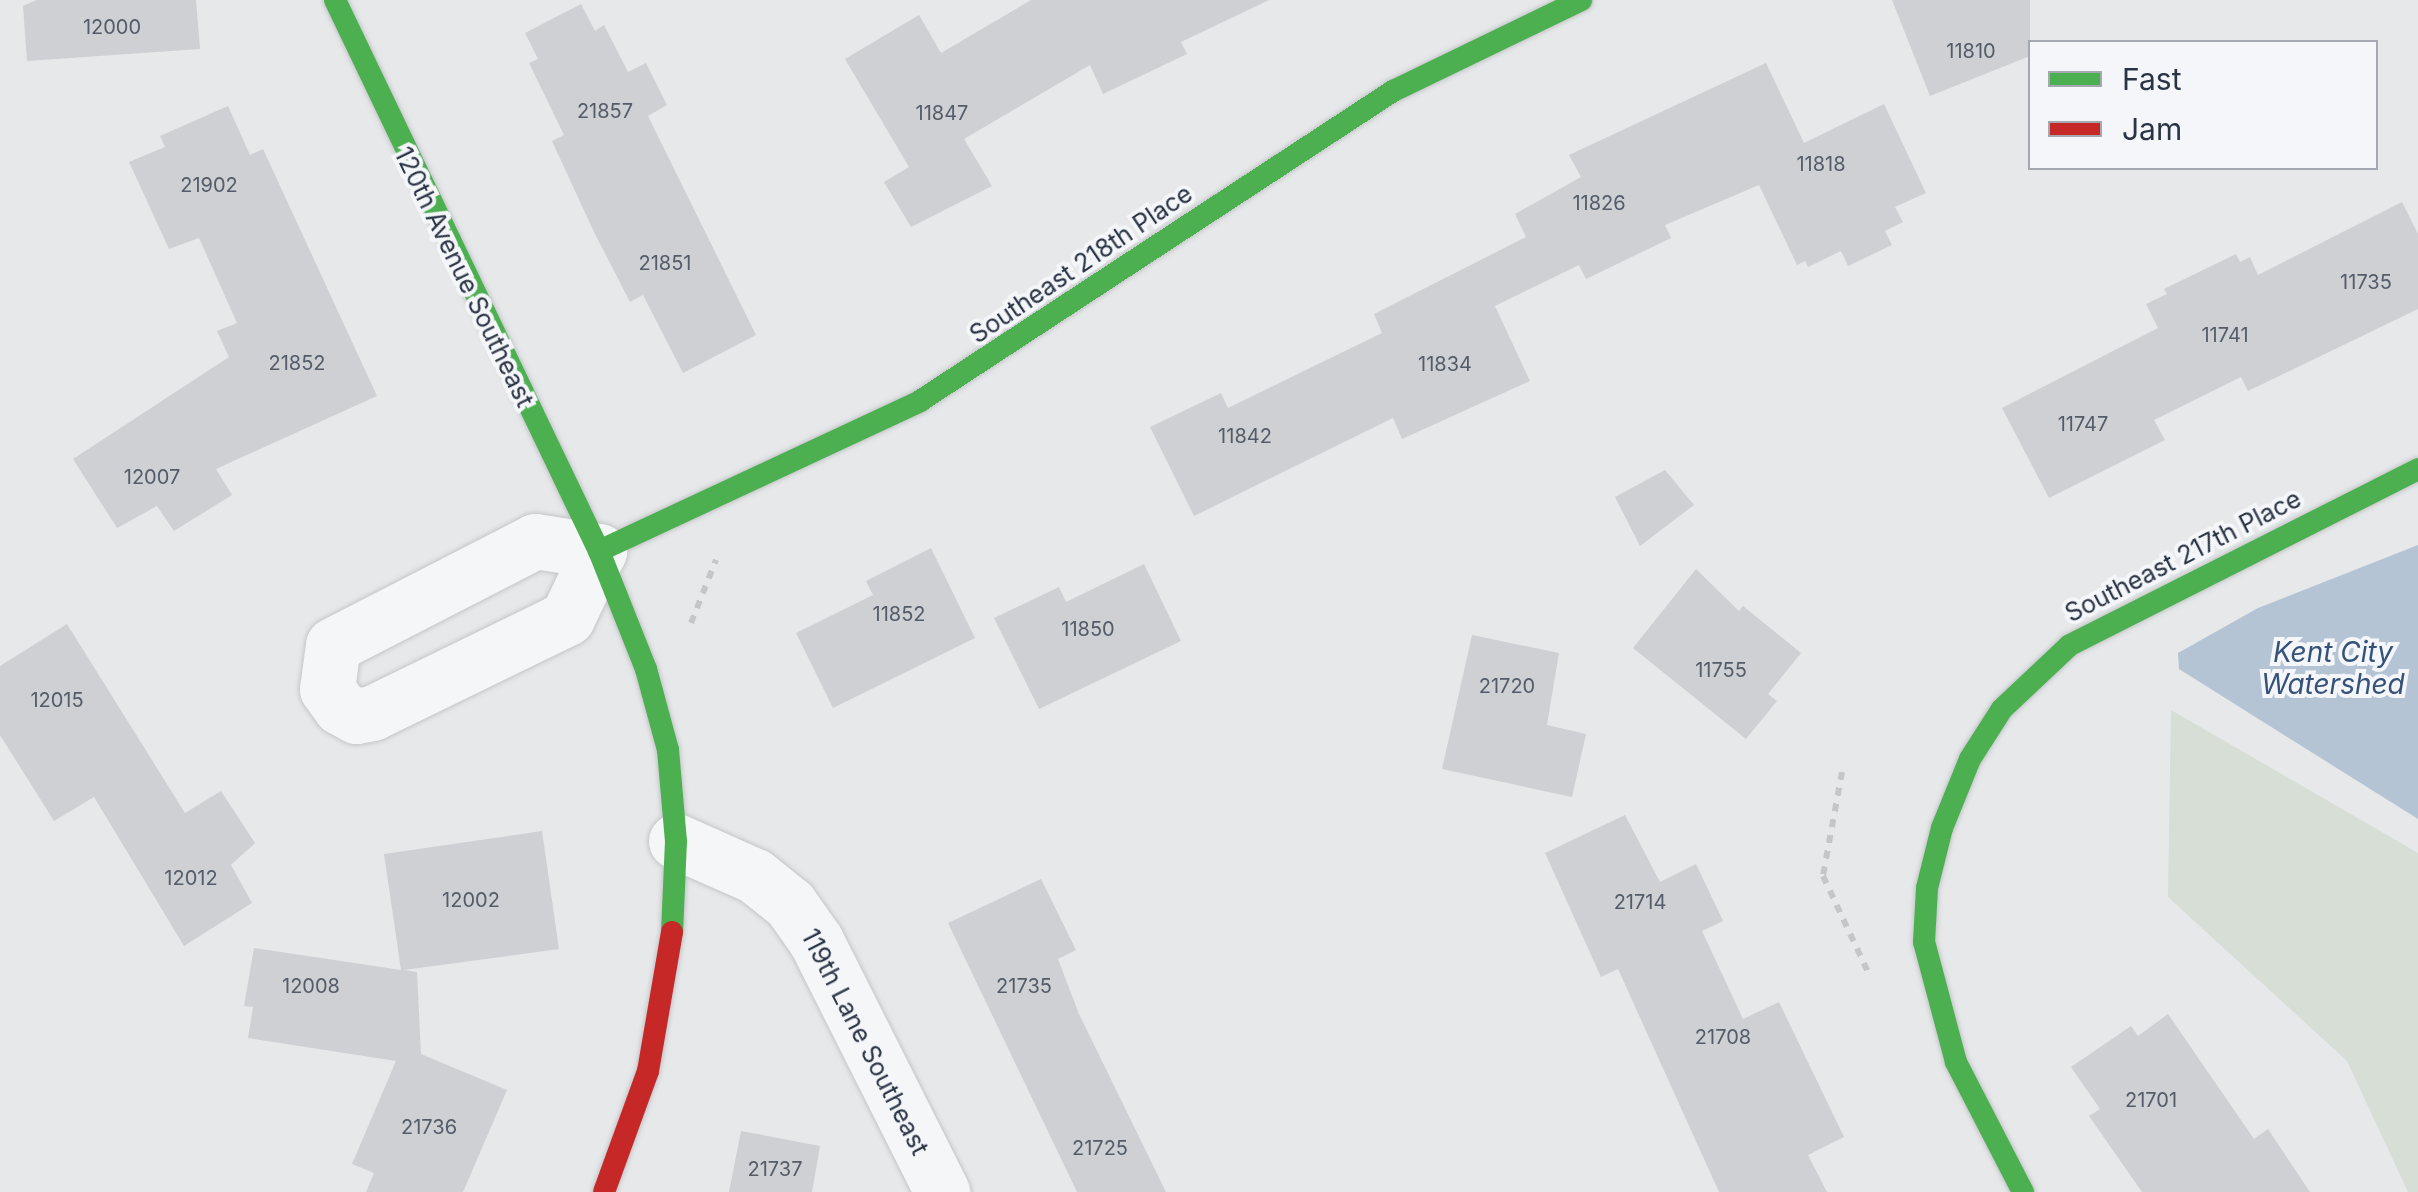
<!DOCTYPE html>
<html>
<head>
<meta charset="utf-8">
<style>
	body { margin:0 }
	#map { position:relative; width:2418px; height:1192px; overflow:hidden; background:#e6e8ea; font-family:Inter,sans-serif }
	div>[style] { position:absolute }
	.green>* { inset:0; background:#d6ded6 }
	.water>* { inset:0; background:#b4c4d5 }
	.building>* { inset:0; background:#ced0d3 }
	.path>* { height:6px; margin-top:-3px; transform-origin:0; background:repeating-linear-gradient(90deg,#c5c6ca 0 8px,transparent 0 16px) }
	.roads { filter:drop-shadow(0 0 2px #c4c6c8) drop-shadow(0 0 2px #c4c6c8) }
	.street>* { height:55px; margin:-27.5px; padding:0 27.5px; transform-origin:27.5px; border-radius:27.5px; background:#f5f6f7 }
	.fast>* { height:22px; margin:-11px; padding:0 11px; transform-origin:11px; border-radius:11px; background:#4caf50 }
	.jam>* { height:22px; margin:-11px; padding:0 11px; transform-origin:11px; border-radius:11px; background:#c62828 }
	span { translate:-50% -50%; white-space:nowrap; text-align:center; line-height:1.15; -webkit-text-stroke:8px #f4f6f9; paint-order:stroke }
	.number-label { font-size:20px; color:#545c69 }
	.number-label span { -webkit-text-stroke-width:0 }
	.street-label { font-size:25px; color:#2b3445 }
	.water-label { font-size:28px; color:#34527a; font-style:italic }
	.legend { position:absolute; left:2028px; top:40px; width:350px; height:130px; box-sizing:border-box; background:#f4f6f9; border:2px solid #a4a8b1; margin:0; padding:12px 18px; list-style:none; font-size:30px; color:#2b3445 }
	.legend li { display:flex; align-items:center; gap:20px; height:50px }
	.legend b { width:50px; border:2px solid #a4a8b1 }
</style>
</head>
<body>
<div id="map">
	<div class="green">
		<i style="clip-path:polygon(2171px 710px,2418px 853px,2418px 1192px,2408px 1192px,2347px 1061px,2168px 897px)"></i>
	</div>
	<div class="water">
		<i style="clip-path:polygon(2418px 545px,2418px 819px,2179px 669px,2178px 653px,2258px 608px)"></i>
	</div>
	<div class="building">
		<i style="clip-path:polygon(37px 0,196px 0,200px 49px,27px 61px,23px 6px)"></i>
		<i style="clip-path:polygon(1031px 0,1269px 0,1181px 42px,1187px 54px,1103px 94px,1090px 65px,964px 139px,992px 186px,911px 227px,884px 182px,909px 167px,845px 59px,919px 15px,941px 53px)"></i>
		<i style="clip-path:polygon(1892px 0,2030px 0,2030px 56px,1930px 96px)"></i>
		<i style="clip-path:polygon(581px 4px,595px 31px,604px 25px,628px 72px,646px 63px,667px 105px,648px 116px,756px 335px,683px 373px,643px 295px,630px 302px,594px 232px,552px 141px,564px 135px,529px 63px,538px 59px,525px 33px)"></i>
		<i style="clip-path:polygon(1766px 63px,1804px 143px,1884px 104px,1926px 193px,1895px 207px,1903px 222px,1885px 231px,1892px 245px,1848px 266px,1841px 251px,1808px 267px,1805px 261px,1797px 265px,1759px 185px,1665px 225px,1671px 238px,1586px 279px,1579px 265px,1495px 306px,1530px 381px,1402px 439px,1393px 418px,1194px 516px,1150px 427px,1221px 393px,1228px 408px,1382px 333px,1374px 314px,1526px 237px,1515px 214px,1581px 177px,1569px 155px)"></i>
		<i style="clip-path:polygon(228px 106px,250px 155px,263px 149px,377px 396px,216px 469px,232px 495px,174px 531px,157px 506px,117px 528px,73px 459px,229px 357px,217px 331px,237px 323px,199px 238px,169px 249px,129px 162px,165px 147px,160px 136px)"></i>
		<i style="clip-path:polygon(2402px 202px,2418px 234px,2418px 309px,2248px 391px,2241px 377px,2154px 420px,2165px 440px,2049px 498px,2002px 408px,2158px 328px,2146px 304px,2167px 294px,2164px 289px,2236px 254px,2240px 262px,2250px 257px,2258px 275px)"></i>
		<i style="clip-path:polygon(1665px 470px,1694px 505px,1640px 546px,1615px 497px)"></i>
		<i style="clip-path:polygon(931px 548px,975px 638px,833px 708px,796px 633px,873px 595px,866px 581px)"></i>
		<i style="clip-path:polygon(1144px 564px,1181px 641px,1039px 709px,994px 618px,1059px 587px,1066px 602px)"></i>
		<i style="clip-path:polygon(1696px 569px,1739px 611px,1743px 606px,1801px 653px,1768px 694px,1777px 701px,1746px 739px,1633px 648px)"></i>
		<i style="clip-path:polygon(67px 624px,185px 813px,221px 791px,255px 843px,231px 865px,252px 903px,184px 946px,94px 797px,54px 821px,0 735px,0 666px)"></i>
		<i style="clip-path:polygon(1472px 635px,1559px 653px,1547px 725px,1586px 734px,1572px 797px,1442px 769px)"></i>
		<i style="clip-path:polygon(1625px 815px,1660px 882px,1696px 864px,1723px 921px,1702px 931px,1743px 1019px,1779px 1002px,1844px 1137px,1808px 1155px,1827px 1192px,1719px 1192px,1618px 969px,1601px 977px,1545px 853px)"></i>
		<i style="clip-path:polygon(542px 831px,559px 949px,404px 970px,417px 972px,421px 1054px,507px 1090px,463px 1192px,366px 1192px,374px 1173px,352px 1164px,396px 1061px,248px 1038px,253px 1007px,244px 1006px,254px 948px,401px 970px,384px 854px)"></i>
		<i style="clip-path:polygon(1041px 879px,1076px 950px,1058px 959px,1079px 1014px,1166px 1192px,1077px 1192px,948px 923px)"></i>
		<i style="clip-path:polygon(2168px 1014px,2254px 1139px,2268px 1129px,2310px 1192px,2142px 1192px,2089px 1116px,2100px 1109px,2071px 1067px,2131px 1026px,2138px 1036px)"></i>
		<i style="clip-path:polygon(741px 1131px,820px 1146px,812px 1192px,729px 1192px)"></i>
	</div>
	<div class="path">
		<i style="left:691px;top:623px;width:68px;rotate:-68.4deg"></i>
		<i style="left:1842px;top:772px;width:106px;rotate:100.4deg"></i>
		<i style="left:1823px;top:876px;width:108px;rotate:64.9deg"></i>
	</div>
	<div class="roads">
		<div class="street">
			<i style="left:535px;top:541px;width:65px;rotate:8.9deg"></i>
			<i style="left:599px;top:551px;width:74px;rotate:115.5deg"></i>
			<i style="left:567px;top:618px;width:217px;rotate:154deg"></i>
			<i style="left:372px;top:713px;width:16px;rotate:169deg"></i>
			<i style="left:356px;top:716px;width:18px;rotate:-151deg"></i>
			<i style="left:340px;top:707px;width:22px;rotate:-126deg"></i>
			<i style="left:327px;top:689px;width:44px;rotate:-82.2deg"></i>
			<i style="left:333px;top:645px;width:227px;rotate:-27.2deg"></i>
			<i style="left:676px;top:841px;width:86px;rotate:23.9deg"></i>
			<i style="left:755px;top:876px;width:45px;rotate:38.7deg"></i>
			<i style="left:790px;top:904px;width:45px;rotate:54.9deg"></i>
			<i style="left:816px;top:941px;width:281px;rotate:63.3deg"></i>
		</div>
		<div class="fast">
			<i style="left:335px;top:0;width:611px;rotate:64.4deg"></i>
			<i style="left:599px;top:551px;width:127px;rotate:68.3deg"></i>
			<i style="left:646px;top:669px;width:84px;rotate:74.8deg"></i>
			<i style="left:668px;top:750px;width:91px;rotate:85deg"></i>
			<i style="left:676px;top:841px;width:91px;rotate:92.5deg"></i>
			<i style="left:599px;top:551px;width:354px;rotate:-25deg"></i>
			<i style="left:920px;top:401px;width:566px;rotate:-33.24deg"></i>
			<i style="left:1393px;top:91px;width:209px;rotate:-25.8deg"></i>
			<i style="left:2023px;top:1192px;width:146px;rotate:-117.3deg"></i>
			<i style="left:1956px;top:1062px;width:124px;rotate:-104.9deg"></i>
			<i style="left:1924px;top:942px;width:54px;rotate:-86.8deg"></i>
			<i style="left:1927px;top:888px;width:62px;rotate:-76deg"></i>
			<i style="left:1942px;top:828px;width:74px;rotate:-67.9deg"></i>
			<i style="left:1970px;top:759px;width:59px;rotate:-57.4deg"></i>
			<i style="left:2002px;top:709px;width:93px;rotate:-43.3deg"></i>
			<i style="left:2070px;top:645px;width:390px;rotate:-26.8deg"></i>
		</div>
		<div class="jam">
			<i style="left:604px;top:1192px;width:129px;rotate:-70deg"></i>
			<i style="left:648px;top:1071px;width:141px;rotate:-80.2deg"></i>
		</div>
	</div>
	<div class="number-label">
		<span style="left:112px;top:27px">12000</span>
		<span style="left:1971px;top:51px">11810</span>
		<span style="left:605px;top:111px">21857</span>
		<span style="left:942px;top:113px">11847</span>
		<span style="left:1821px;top:164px">11818</span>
		<span style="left:209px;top:185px">21902</span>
		<span style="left:1599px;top:203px">11826</span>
		<span style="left:665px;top:263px">21851</span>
		<span style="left:2366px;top:282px">11735</span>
		<span style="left:2225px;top:335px">11741</span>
		<span style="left:297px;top:363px">21852</span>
		<span style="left:1445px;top:364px">11834</span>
		<span style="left:2083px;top:424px">11747</span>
		<span style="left:1245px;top:436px">11842</span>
		<span style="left:152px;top:477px">12007</span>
		<span style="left:899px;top:614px">11852</span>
		<span style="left:1088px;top:629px">11850</span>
		<span style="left:1721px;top:670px">11755</span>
		<span style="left:1507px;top:686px">21720</span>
		<span style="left:57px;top:700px">12015</span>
		<span style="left:191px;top:878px">12012</span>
		<span style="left:471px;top:900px">12002</span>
		<span style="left:1640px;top:902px">21714</span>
		<span style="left:311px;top:986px">12008</span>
		<span style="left:1024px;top:986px">21735</span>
		<span style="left:1723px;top:1037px">21708</span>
		<span style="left:2151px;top:1100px">21701</span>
		<span style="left:429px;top:1127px">21736</span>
		<span style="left:1100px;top:1148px">21725</span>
		<span style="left:775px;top:1169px">21737</span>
	</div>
	<div class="street-label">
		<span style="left:1081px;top:264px;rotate:-34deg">Southeast 218th Place</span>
		<span style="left:464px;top:277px;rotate:64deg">120th Avenue Southeast</span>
		<span style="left:2183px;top:556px;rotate:-27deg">Southeast 217th Place</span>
		<span style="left:865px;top:1042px;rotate:63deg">119th Lane Southeast</span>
	</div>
	<div class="water-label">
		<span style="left:2333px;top:668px">Kent City<br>Watershed</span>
	</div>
	<ul class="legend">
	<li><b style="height:12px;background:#4caf50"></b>Fast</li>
	<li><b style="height:12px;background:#c62828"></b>Jam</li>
	</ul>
</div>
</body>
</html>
